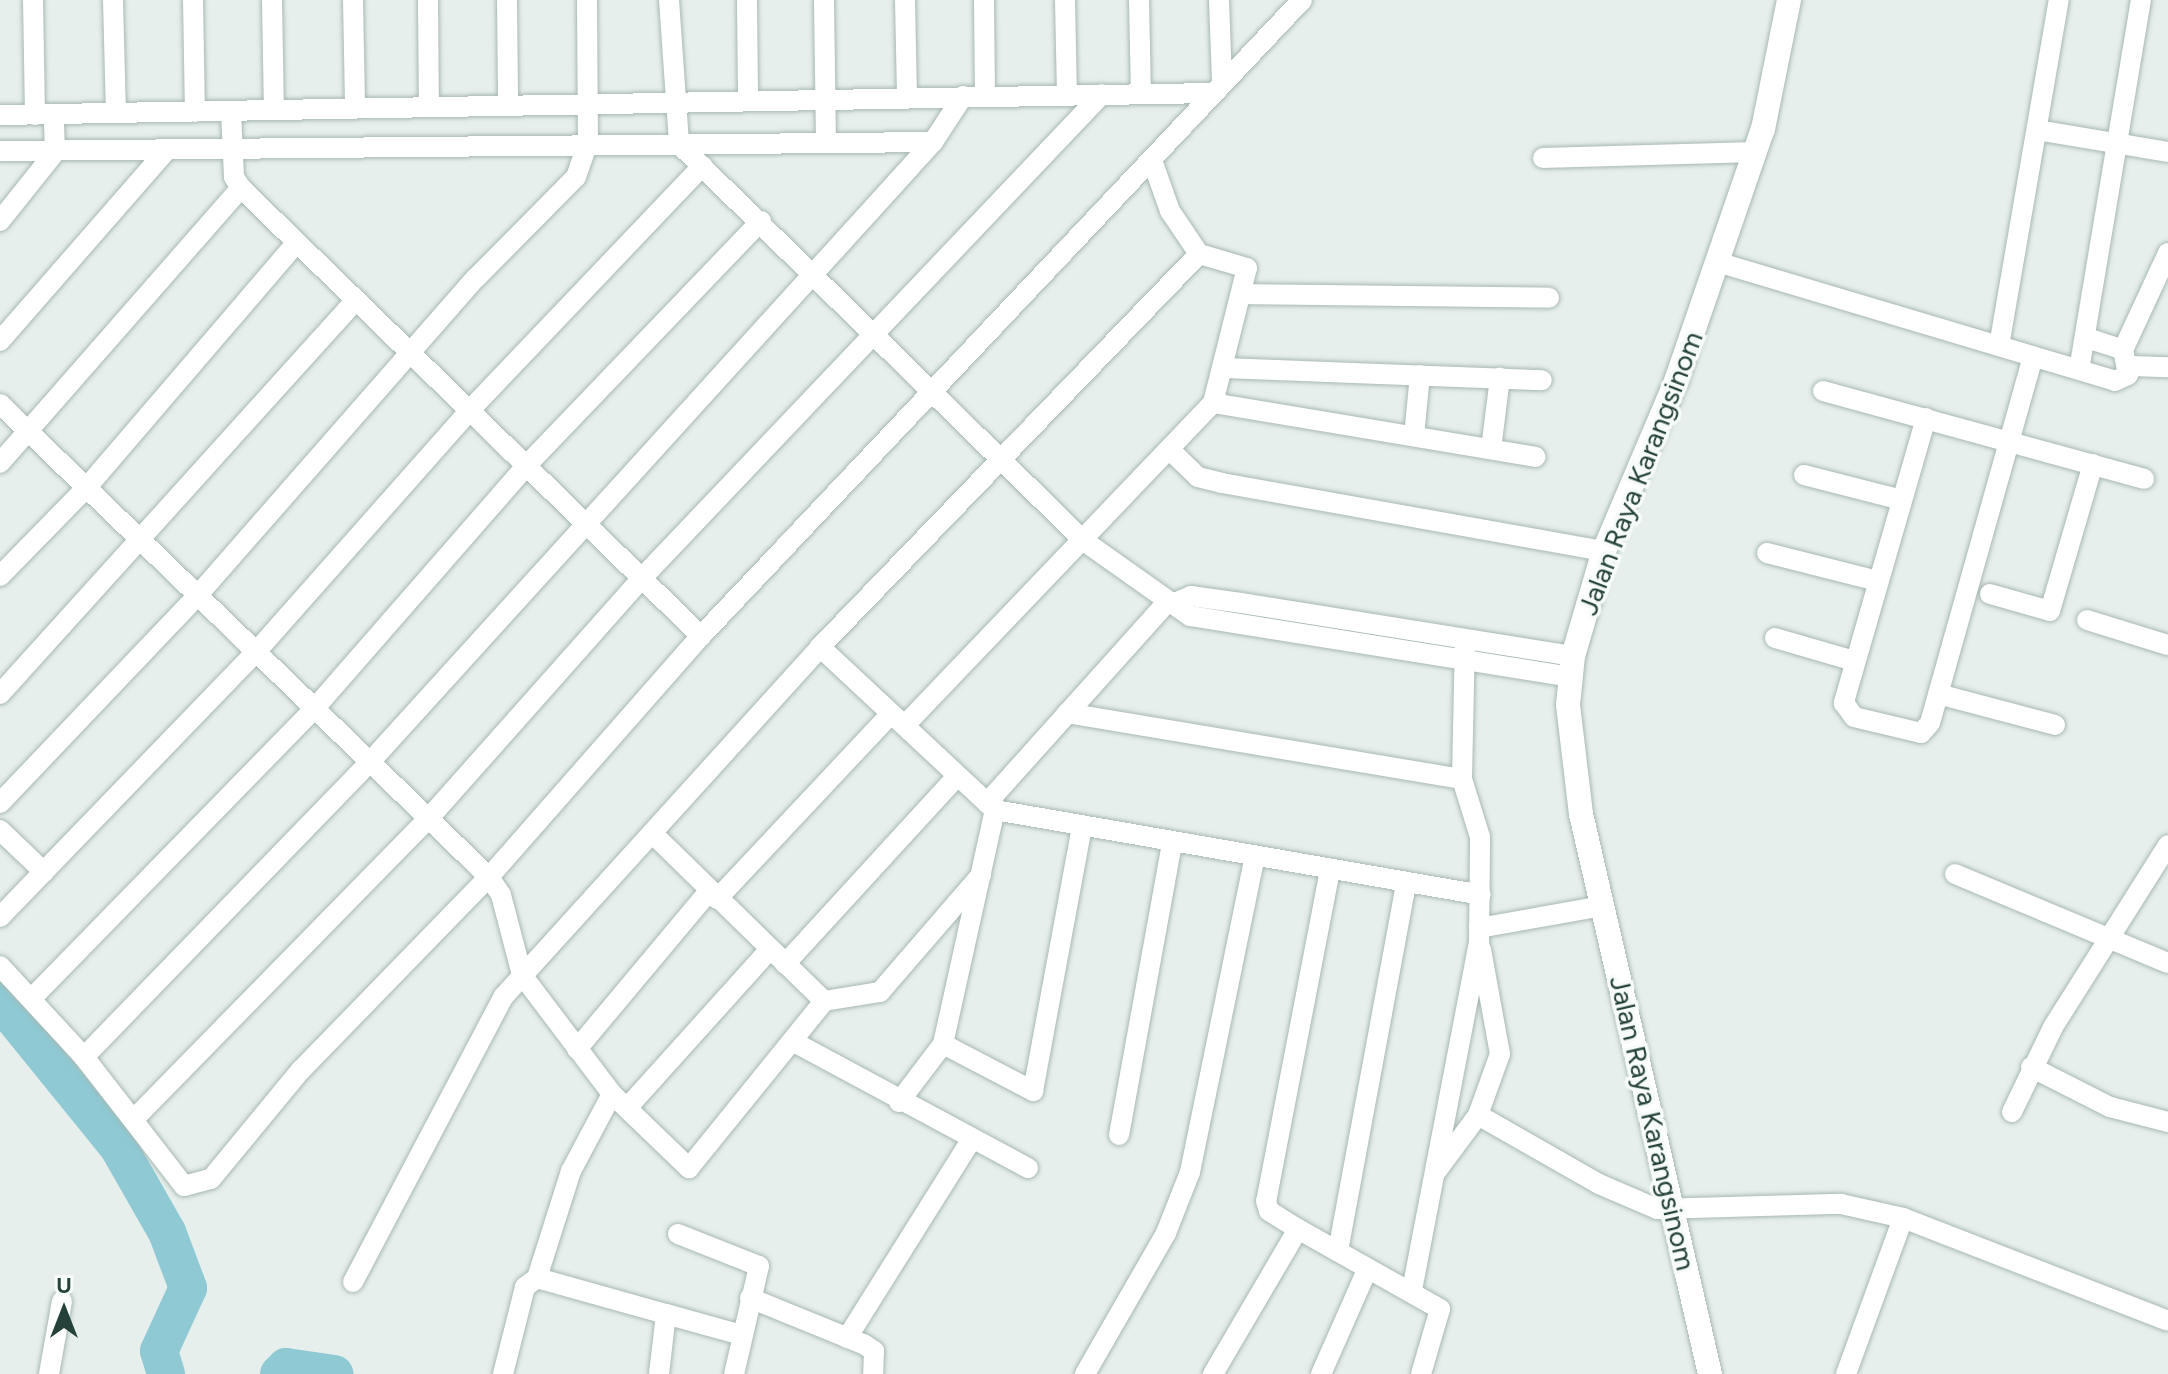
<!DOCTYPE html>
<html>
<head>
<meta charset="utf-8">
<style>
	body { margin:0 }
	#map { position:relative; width:2168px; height:1374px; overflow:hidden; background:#e6efeb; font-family:Figtree,sans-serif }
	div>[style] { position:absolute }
	.river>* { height:38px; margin:-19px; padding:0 19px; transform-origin:19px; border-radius:19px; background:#8ec9d4 }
	.roads { filter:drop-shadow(0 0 2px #a8b8b2) drop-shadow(0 0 2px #a8b8b2) }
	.street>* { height:20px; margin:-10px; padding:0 10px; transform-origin:10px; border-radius:10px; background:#fff }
	.secondary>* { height:24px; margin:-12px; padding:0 12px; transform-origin:12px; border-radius:12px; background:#fff }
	span { translate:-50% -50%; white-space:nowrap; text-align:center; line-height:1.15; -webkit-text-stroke:7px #f7fbf9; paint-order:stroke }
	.street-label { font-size:28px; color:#24423a }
	.north { position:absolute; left:24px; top:1270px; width:80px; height:80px; -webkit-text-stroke:6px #f7fbf9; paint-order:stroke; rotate:0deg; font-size:22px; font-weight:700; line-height:32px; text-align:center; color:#24423a }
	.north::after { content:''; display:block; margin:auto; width:28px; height:36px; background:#24423a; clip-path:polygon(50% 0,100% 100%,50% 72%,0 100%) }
</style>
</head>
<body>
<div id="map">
	<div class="river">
		<i style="left:0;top:1001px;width:189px;rotate:51deg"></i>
		<i style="left:119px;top:1148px;width:97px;rotate:60.3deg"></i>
		<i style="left:167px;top:1232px;width:60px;rotate:69.4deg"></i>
		<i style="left:188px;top:1288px;width:69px;rotate:114.7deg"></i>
		<i style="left:159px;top:1351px;width:24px;rotate:73deg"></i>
		<i style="left:279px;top:1374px;width:10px;rotate:-45deg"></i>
		<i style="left:286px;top:1367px;width:49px;rotate:8.3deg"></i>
	</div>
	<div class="roads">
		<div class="street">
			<i style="left:33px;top:0;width:115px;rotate:89deg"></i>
			<i style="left:113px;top:0;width:113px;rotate:88.5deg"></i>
			<i style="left:193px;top:0;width:112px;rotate:89deg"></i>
			<i style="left:272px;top:0;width:110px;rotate:89deg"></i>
			<i style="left:353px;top:0;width:106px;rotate:88.9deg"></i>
			<i style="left:428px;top:0;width:106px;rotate:89.5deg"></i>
			<i style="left:507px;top:0;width:102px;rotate:89.4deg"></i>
			<i style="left:669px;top:0;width:144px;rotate:86deg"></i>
			<i style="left:679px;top:144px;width:567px;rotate:44.43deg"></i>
			<i style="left:1084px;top:541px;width:130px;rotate:35.3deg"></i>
			<i style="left:1190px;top:616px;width:385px;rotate:9.1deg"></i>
			<i style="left:747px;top:0;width:99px;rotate:89.4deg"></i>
			<i style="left:824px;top:0;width:143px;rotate:89.2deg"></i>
			<i style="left:905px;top:0;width:96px;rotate:88.8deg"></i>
			<i style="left:984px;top:0;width:95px;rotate:89.4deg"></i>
			<i style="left:1065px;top:0;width:95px;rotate:88.8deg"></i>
			<i style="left:1139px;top:0;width:93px;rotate:88.8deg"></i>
			<i style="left:1219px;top:0;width:83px;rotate:87.9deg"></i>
			<i style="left:231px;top:111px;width:66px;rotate:87.4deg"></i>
			<i style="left:234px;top:177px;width:13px;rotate:58deg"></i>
			<i style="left:241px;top:188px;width:642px;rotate:44.24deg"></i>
			<i style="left:0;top:115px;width:1212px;rotate:-1.04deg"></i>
			<i style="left:2037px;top:130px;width:133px;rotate:9.5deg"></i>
			<i style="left:0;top:151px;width:933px;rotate:-0.55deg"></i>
			<i style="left:1543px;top:158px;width:212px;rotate:-1.6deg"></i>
			<i style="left:0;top:221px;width:88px;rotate:-51.4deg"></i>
			<i style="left:55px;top:152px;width:38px;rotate:-92deg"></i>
			<i style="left:1717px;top:262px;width:415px;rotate:16.6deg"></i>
			<i style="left:2115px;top:381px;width:14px;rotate:-25deg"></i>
			<i style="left:2128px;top:375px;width:25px;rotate:-101deg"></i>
			<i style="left:2123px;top:350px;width:107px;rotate:-65.1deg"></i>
			<i style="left:1243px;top:294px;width:306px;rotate:0.7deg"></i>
			<i style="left:2087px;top:338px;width:38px;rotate:18deg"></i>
			<i style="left:0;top:341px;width:251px;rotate:-48.9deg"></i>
			<i style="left:1999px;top:346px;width:351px;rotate:-80.2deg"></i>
			<i style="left:2131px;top:366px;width:37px;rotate:2deg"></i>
			<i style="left:1224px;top:368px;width:318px;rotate:2.2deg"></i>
			<i style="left:2079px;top:370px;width:375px;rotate:-80.5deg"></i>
			<i style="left:1823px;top:391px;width:333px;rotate:15.3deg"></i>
			<i style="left:1213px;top:403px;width:327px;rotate:9.5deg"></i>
			<i style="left:0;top:404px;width:680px;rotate:44.05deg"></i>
			<i style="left:489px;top:877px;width:22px;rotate:56deg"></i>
			<i style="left:501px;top:895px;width:83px;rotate:75.3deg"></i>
			<i style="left:522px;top:975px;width:149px;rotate:52.9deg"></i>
			<i style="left:612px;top:1094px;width:107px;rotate:43.9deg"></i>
			<i style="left:689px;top:1168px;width:215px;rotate:-51deg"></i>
			<i style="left:1926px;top:418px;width:297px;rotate:106.1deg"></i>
			<i style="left:1844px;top:703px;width:17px;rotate:54deg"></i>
			<i style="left:1854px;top:717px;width:69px;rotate:13.4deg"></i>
			<i style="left:1921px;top:733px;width:13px;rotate:-48deg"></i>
			<i style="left:1930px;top:723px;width:381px;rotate:-74.3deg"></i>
			<i style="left:1414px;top:436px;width:61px;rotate:-84.4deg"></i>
			<i style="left:1491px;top:449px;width:72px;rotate:-82.8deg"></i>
			<i style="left:1170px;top:450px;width:39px;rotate:44deg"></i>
			<i style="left:1198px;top:477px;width:25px;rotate:14deg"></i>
			<i style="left:1222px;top:483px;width:388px;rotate:10.1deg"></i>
			<i style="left:0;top:463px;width:366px;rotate:-48.8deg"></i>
			<i style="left:1804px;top:475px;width:101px;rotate:14.3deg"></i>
			<i style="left:1767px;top:553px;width:114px;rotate:14.2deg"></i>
			<i style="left:0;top:576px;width:126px;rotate:-45.6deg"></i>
			<i style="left:88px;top:486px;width:320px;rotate:-49.4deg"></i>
			<i style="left:1990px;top:594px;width:62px;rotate:15.8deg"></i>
			<i style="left:2050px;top:611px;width:153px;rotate:-73.7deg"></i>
			<i style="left:1177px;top:602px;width:15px;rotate:-23deg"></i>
			<i style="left:1191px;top:596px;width:50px;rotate:8deg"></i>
			<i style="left:1241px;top:603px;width:336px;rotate:9.1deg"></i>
			<i style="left:2087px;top:620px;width:85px;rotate:17.2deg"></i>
			<i style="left:1775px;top:638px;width:82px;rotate:16.2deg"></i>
			<i style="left:820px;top:647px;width:239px;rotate:43deg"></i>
			<i style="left:995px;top:810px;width:493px;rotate:9.9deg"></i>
			<i style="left:0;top:694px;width:530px;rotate:-47.91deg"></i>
			<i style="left:1938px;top:694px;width:121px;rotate:14.8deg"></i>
			<i style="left:1067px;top:713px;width:400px;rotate:9.5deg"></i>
			<i style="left:905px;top:725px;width:446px;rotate:-46.3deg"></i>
			<i style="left:1213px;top:403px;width:139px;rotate:-75.9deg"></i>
			<i style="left:1247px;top:268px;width:50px;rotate:-163.7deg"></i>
			<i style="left:1199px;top:254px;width:52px;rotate:-124deg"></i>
			<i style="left:1170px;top:211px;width:51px;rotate:-109.5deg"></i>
			<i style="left:0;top:803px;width:287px;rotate:-46.4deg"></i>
			<i style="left:198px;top:595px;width:422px;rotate:-48.8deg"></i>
			<i style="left:476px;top:278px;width:142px;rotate:-45.3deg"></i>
			<i style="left:576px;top:177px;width:36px;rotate:-71deg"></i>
			<i style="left:588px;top:143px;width:143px;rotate:-90.4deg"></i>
			<i style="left:987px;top:803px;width:271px;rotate:-48.1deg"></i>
			<i style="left:0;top:830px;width:61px;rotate:43.7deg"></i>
			<i style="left:652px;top:833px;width:240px;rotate:44.3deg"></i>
			<i style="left:824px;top:1001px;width:57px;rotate:-9.1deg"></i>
			<i style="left:880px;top:992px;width:155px;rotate:-49.2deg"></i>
			<i style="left:1330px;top:870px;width:337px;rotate:100.9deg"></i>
			<i style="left:1266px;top:1201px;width:10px;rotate:73deg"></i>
			<i style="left:1269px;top:1211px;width:34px;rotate:32deg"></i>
			<i style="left:1298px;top:1229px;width:163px;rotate:29.4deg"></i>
			<i style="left:1440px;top:1309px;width:68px;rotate:106.3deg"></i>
			<i style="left:1955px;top:874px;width:231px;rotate:22.7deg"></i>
			<i style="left:717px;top:899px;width:254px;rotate:-46.8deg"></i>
			<i style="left:0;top:917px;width:368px;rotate:-46deg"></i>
			<i style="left:256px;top:652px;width:320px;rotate:-48.5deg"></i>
			<i style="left:468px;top:412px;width:340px;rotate:-46.4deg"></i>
			<i style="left:1479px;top:928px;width:126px;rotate:-10.1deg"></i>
			<i style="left:785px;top:964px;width:255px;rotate:-47.5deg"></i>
			<i style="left:0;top:966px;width:124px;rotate:47.3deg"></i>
			<i style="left:84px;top:1057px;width:163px;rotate:52.2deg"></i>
			<i style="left:184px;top:1186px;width:28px;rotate:-15deg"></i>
			<i style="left:211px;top:1179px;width:141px;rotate:-50.5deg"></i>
			<i style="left:301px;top:1070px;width:269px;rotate:-45.8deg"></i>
			<i style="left:489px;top:877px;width:321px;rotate:-48.7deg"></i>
			<i style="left:701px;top:636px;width:875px;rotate:-46.62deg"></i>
			<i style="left:33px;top:997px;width:404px;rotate:-45.7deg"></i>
			<i style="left:315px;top:708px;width:320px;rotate:-48.9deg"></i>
			<i style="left:525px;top:467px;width:341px;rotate:-46.2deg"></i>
			<i style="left:792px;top:1041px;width:268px;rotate:28.3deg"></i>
			<i style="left:943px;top:1044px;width:102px;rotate:27.6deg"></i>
			<i style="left:1033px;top:1091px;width:269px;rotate:-79.5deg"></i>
			<i style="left:577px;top:1049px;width:206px;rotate:-50.1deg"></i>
			<i style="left:84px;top:1057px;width:411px;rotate:-45.9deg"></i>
			<i style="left:370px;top:762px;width:837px;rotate:-47.76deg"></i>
			<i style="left:933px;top:142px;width:55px;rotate:-56.9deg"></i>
			<i style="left:2031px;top:1067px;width:89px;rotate:26.9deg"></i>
			<i style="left:2110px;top:1107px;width:60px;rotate:14.5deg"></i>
			<i style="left:899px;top:1102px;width:73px;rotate:-52.8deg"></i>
			<i style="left:943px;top:1044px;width:240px;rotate:-77.5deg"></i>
			<i style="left:627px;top:1108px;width:214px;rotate:-48deg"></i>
			<i style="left:2012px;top:1112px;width:94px;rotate:-64.2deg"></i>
			<i style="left:2053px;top:1027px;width:215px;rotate:-57.7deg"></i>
			<i style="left:1478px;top:1115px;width:139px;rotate:29.7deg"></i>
			<i style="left:1599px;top:1184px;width:63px;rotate:23.3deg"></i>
			<i style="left:1657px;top:1209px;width:184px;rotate:-1.6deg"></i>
			<i style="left:1841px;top:1204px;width:64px;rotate:12.7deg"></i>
			<i style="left:135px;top:1118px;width:420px;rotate:-45.6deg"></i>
			<i style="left:429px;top:818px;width:319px;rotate:-48.4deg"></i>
			<i style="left:641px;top:579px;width:669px;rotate:-46.45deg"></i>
			<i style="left:1119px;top:1135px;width:298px;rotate:-79.7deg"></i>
			<i style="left:1435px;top:1173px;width:72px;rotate:-53.4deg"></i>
			<i style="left:1478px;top:1115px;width:65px;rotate:-70.2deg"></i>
			<i style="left:1500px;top:1054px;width:107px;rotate:-100.3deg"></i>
			<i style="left:678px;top:1234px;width:87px;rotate:21.6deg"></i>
			<i style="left:759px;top:1266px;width:111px;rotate:103deg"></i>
			<i style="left:1338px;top:1251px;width:374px;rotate:-79.5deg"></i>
			<i style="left:537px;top:1278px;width:134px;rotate:15.6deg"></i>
			<i style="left:666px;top:1314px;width:60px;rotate:96.7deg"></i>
			<i style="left:353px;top:1282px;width:323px;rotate:-62.2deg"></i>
			<i style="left:504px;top:996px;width:471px;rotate:-47.8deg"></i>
			<i style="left:820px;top:647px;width:546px;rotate:-46.04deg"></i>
			<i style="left:1412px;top:1290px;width:355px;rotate:-79.1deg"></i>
			<i style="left:1479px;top:941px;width:104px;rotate:-89.4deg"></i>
			<i style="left:1480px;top:837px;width:61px;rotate:-107.2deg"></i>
			<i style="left:1462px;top:779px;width:139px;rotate:-88.8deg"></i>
			<i style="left:750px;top:1298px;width:124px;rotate:22.2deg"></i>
			<i style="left:865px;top:1345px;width:11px;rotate:34deg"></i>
			<i style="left:874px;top:1351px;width:23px;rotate:92deg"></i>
			<i style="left:666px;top:1314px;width:78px;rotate:15.6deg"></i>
			<i style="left:847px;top:1338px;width:231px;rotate:-57.9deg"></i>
			<i style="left:49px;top:1374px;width:74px;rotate:-79.9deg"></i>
			<i style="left:503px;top:1374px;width:90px;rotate:-75.8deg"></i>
			<i style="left:525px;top:1287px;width:15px;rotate:-37deg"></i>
			<i style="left:537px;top:1278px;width:112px;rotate:-72.4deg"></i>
			<i style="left:571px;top:1171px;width:87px;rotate:-62deg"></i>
			<i style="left:1085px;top:1374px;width:163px;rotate:-60.1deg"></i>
			<i style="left:1166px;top:1233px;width:66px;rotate:-68.5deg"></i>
			<i style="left:1190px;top:1172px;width:323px;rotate:-78.4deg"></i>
			<i style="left:1213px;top:1374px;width:168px;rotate:-59.6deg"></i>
			<i style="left:1321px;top:1374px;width:114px;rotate:-66.1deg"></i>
			<i style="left:1846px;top:1374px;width:166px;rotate:-69.9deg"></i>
			<i style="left:1903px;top:1218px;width:284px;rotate:21.2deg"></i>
		</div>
		<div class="secondary">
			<i style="left:1710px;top:1374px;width:575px;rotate:-102.97deg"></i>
			<i style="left:1581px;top:814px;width:110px;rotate:-96.8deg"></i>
			<i style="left:1568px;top:705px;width:49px;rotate:-84.2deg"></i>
			<i style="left:1573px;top:656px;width:109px;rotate:-73.6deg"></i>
			<i style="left:1604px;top:551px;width:185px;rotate:-67deg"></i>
			<i style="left:1676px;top:381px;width:267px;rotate:-71deg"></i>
			<i style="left:1763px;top:129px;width:132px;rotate:-78.6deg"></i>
		</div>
	</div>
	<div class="street-label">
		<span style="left:1640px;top:473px;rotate:-69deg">Jalan Raya Karangsinom</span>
		<span style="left:1653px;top:1123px;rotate:77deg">Jalan Raya Karangsinom</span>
	</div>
	<div class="north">U</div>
</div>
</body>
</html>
